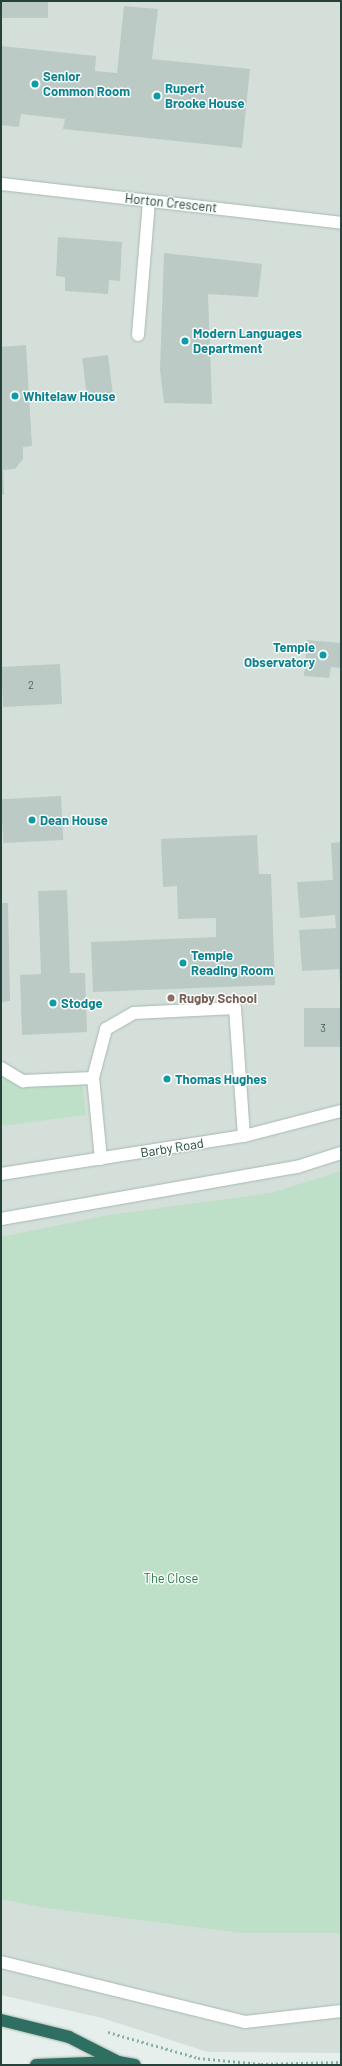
<!DOCTYPE html>
<html>
<head>
<meta charset="utf-8">
<style>
	body { margin:0 }
	#map { position:relative; width:342px; height:2066px; overflow:hidden; background:#e6efeb; font-family:Barlow,sans-serif }
	div>[style] { position:absolute }
	.built>* { inset:0; background:#d4dfda }
	.green>* { inset:0; background:#bfe0c8 }
	.building>* { inset:0; background:#bbcac4; transform-origin:0 0 }
	.path>* { height:2.5px; margin-top:-1.25px; transform-origin:0; background:repeating-linear-gradient(90deg,#86b3a5 0 2px,transparent 0 5px) }
	.roads { filter:drop-shadow(0 0 1px #a8b8b2) drop-shadow(0 0 1px #a8b8b2) }
	.minor>* { height:12px; margin:-6px; padding:0 6px; transform-origin:6px; border-radius:6px; background:#fff }
	.highway>* { height:12px; margin:-6px; padding:0 6px; transform-origin:6px; border-radius:6px; background:#2f6f62 }
	.dots>* { width:11px; height:11px; translate:-50% -50%; box-sizing:border-box; border:2px solid #f7fbf9; border-radius:50% }
	span { translate:-50% -50%; white-space:nowrap; text-align:center; line-height:1.15; -webkit-text-stroke:3px #f7fbf9; paint-order:stroke }
	.number-label { font-size:11px; color:#4a645c }
	.number-label span { -webkit-text-stroke-width:0 }
	.culture-label { font-size:13px; color:#0d838f; font-weight:700 }
	.left { translate:0 -50%; text-align:left }
	.right { translate:-100% -50%; text-align:right }
	.street-label { font-size:13px; color:#24423a }
	.education-label { font-size:13px; color:#785e54; font-weight:700 }
	.park-label { font-size:13px; color:#2d7a4b }
	.frame { position:absolute; inset:0; border:2px solid #24423a; pointer-events:none }
</style>
</head>
<body>
<div id="map">
	<div class="built">
		<i style="clip-path:polygon(1px 1px,341px 1px,341px 2053px,208px 2052px,102px 2018px,1px 1995px)"></i>
	</div>
	<div class="green">
		<i style="clip-path:polygon(1px 1060px,29px 1076px,81px 1073px,86px 1115px,1px 1126px)"></i>
		<i style="clip-path:polygon(341px 1171px,341px 1933px,240px 1933px,40px 1907px,1px 1899px,1px 1237px,108px 1215px,271px 1193px)"></i>
	</div>
	<div class="building">
		<i style="left:1px;top:1px;width:47px;height:17px"></i>
		<i style="clip-path:polygon(124px 6px,158px 9px,152px 59px,250px 69px,242px 148px,63px 129px,65px 119px,21px 114px,19px 127px,1px 125px,1px 46px,96px 56px,95px 71px,117px 73px)"></i>
		<i style="clip-path:polygon(58px 237px,122px 242px,120px 281px,109px 280px,108px 294px,65px 291px,65px 277px,56px 276px)"></i>
		<i style="clip-path:polygon(164px 253px,262px 264px,258px 297px,208px 294px,212px 404px,164px 403px,160px 370px)"></i>
		<i style="clip-path:polygon(26px 345px,32px 446px,23px 447px,23px 459px,15px 469px,3px 470px,4px 495px,1px 495px,1px 347px)"></i>
		<i style="left:108px;top:355px;width:43px;height:26px;rotate:83deg"></i>
		<i style="clip-path:polygon(307px 640px,341px 643px,341px 668px,331px 667px,329px 678px,304px 676px)"></i>
		<i style="left:60px;top:664px;width:40px;height:59px;rotate:87deg"></i>
		<i style="left:61px;top:796px;width:44px;height:60px;rotate:87deg"></i>
		<i style="clip-path:polygon(257px 835px,259px 874px,271px 874px,275px 985px,93px 992px,91px 942px,216px 937px,216px 918px,178px 919px,177px 886px,163px 887px,161px 839px)"></i>
		<i style="clip-path:polygon(341px 842px,341px 983px,340px 983px,339px 969px,302px 971px,299px 930px,336px 928px,335px 915px,300px 918px,297px 882px,333px 880px,331px 843px)"></i>
		<i style="clip-path:polygon(67px 890px,70px 973px,85px 973px,87px 1032px,22px 1035px,20px 975px,41px 974px,38px 891px)"></i>
		<i style="clip-path:polygon(1px 903px,8px 903px,10px 1001px,1px 1002px)"></i>
		<i style="left:341px;top:1008px;width:39px;height:37px;rotate:90deg"></i>
	</div>
	<div class="path">
		<i style="left:108px;top:2032px;width:94px;rotate:16.1deg"></i>
		<i style="left:198px;top:2058px;width:63px;rotate:5.4deg"></i>
		<i style="left:261px;top:2064px;width:80px;rotate:-1.4deg"></i>
	</div>
	<div class="roads">
		<div class="minor">
			<i style="left:1px;top:184px;width:342px;rotate:6.5deg"></i>
			<i style="left:138px;top:335px;width:134px;rotate:-85.3deg"></i>
			<i style="left:1px;top:1068px;width:26px;rotate:31deg"></i>
			<i style="left:23px;top:1081px;width:70px;rotate:-2.5deg"></i>
			<i style="left:101px;top:1159px;width:81px;rotate:-95.6deg"></i>
			<i style="left:93px;top:1078px;width:51px;rotate:-75.1deg"></i>
			<i style="left:106px;top:1029px;width:32px;rotate:-30deg"></i>
			<i style="left:134px;top:1013px;width:101px;rotate:-2.8deg"></i>
			<i style="left:235px;top:1008px;width:128px;rotate:86deg"></i>
			<i style="left:1px;top:1174px;width:246px;rotate:-8.9deg"></i>
			<i style="left:244px;top:1136px;width:100px;rotate:-14.5deg"></i>
			<i style="left:1px;top:1219px;width:301px;rotate:-10deg"></i>
			<i style="left:297px;top:1167px;width:46px;rotate:-17.7deg"></i>
			<i style="left:1px;top:1962px;width:251px;rotate:13.8deg"></i>
			<i style="left:245px;top:2022px;width:97px;rotate:-6.5deg"></i>
		</div>
		<div class="highway">
			<i style="left:1px;top:2020px;width:70px;rotate:14deg"></i>
			<i style="left:69px;top:2037px;width:55px;rotate:27deg"></i>
			<i style="left:118px;top:2062px;width:17px;rotate:10deg"></i>
			<i style="left:36px;top:2065px;width:81px;rotate:-2.1deg"></i>
		</div>
	</div>
	<div class="dots">
		<i style="left:35px;top:84px;background:#0f9aa8"></i>
		<i style="left:157px;top:96px;background:#0f9aa8"></i>
		<i style="left:185px;top:341px;background:#0f9aa8"></i>
		<i style="left:15px;top:396px;background:#0f9aa8"></i>
		<i style="left:323px;top:655px;background:#0f9aa8"></i>
		<i style="left:32px;top:820px;background:#0f9aa8"></i>
		<i style="left:183px;top:963px;background:#0f9aa8"></i>
		<i style="left:171px;top:998px;background:#8d6e63"></i>
		<i style="left:53px;top:1003px;background:#0f9aa8"></i>
		<i style="left:167px;top:1079px;background:#0f9aa8"></i>
	</div>
	<div class="number-label">
		<span style="left:31px;top:685px">2</span>
		<span style="left:323px;top:1028px">3</span>
	</div>
	<div class="culture-label">
		<span class="left" style="left:43px;top:84px">Senior<br>Common Room</span>
		<span class="left" style="left:165px;top:96px">Rupert<br>Brooke House</span>
		<span class="left" style="left:193px;top:341px">Modern Languages<br>Department</span>
		<span class="left" style="left:23px;top:396px">Whitelaw House</span>
		<span class="right" style="left:315px;top:655px">Temple<br>Observatory</span>
		<span class="left" style="left:40px;top:820px">Dean House</span>
		<span class="left" style="left:191px;top:963px">Temple<br>Reading Room</span>
		<span class="left" style="left:61px;top:1003px">Stodge</span>
		<span class="left" style="left:175px;top:1079px">Thomas Hughes</span>
	</div>
	<div class="street-label">
		<span style="left:171px;top:203px;rotate:6deg">Horton Crescent</span>
		<span style="left:172px;top:1148px;rotate:-9deg">Barby Road</span>
	</div>
	<div class="education-label">
		<span class="left" style="left:179px;top:998px">Rugby School</span>
	</div>
	<div class="park-label">
		<span style="left:171px;top:1578px">The Close</span>
	</div>
	<div class="frame"></div>
</div>
</body>
</html>
